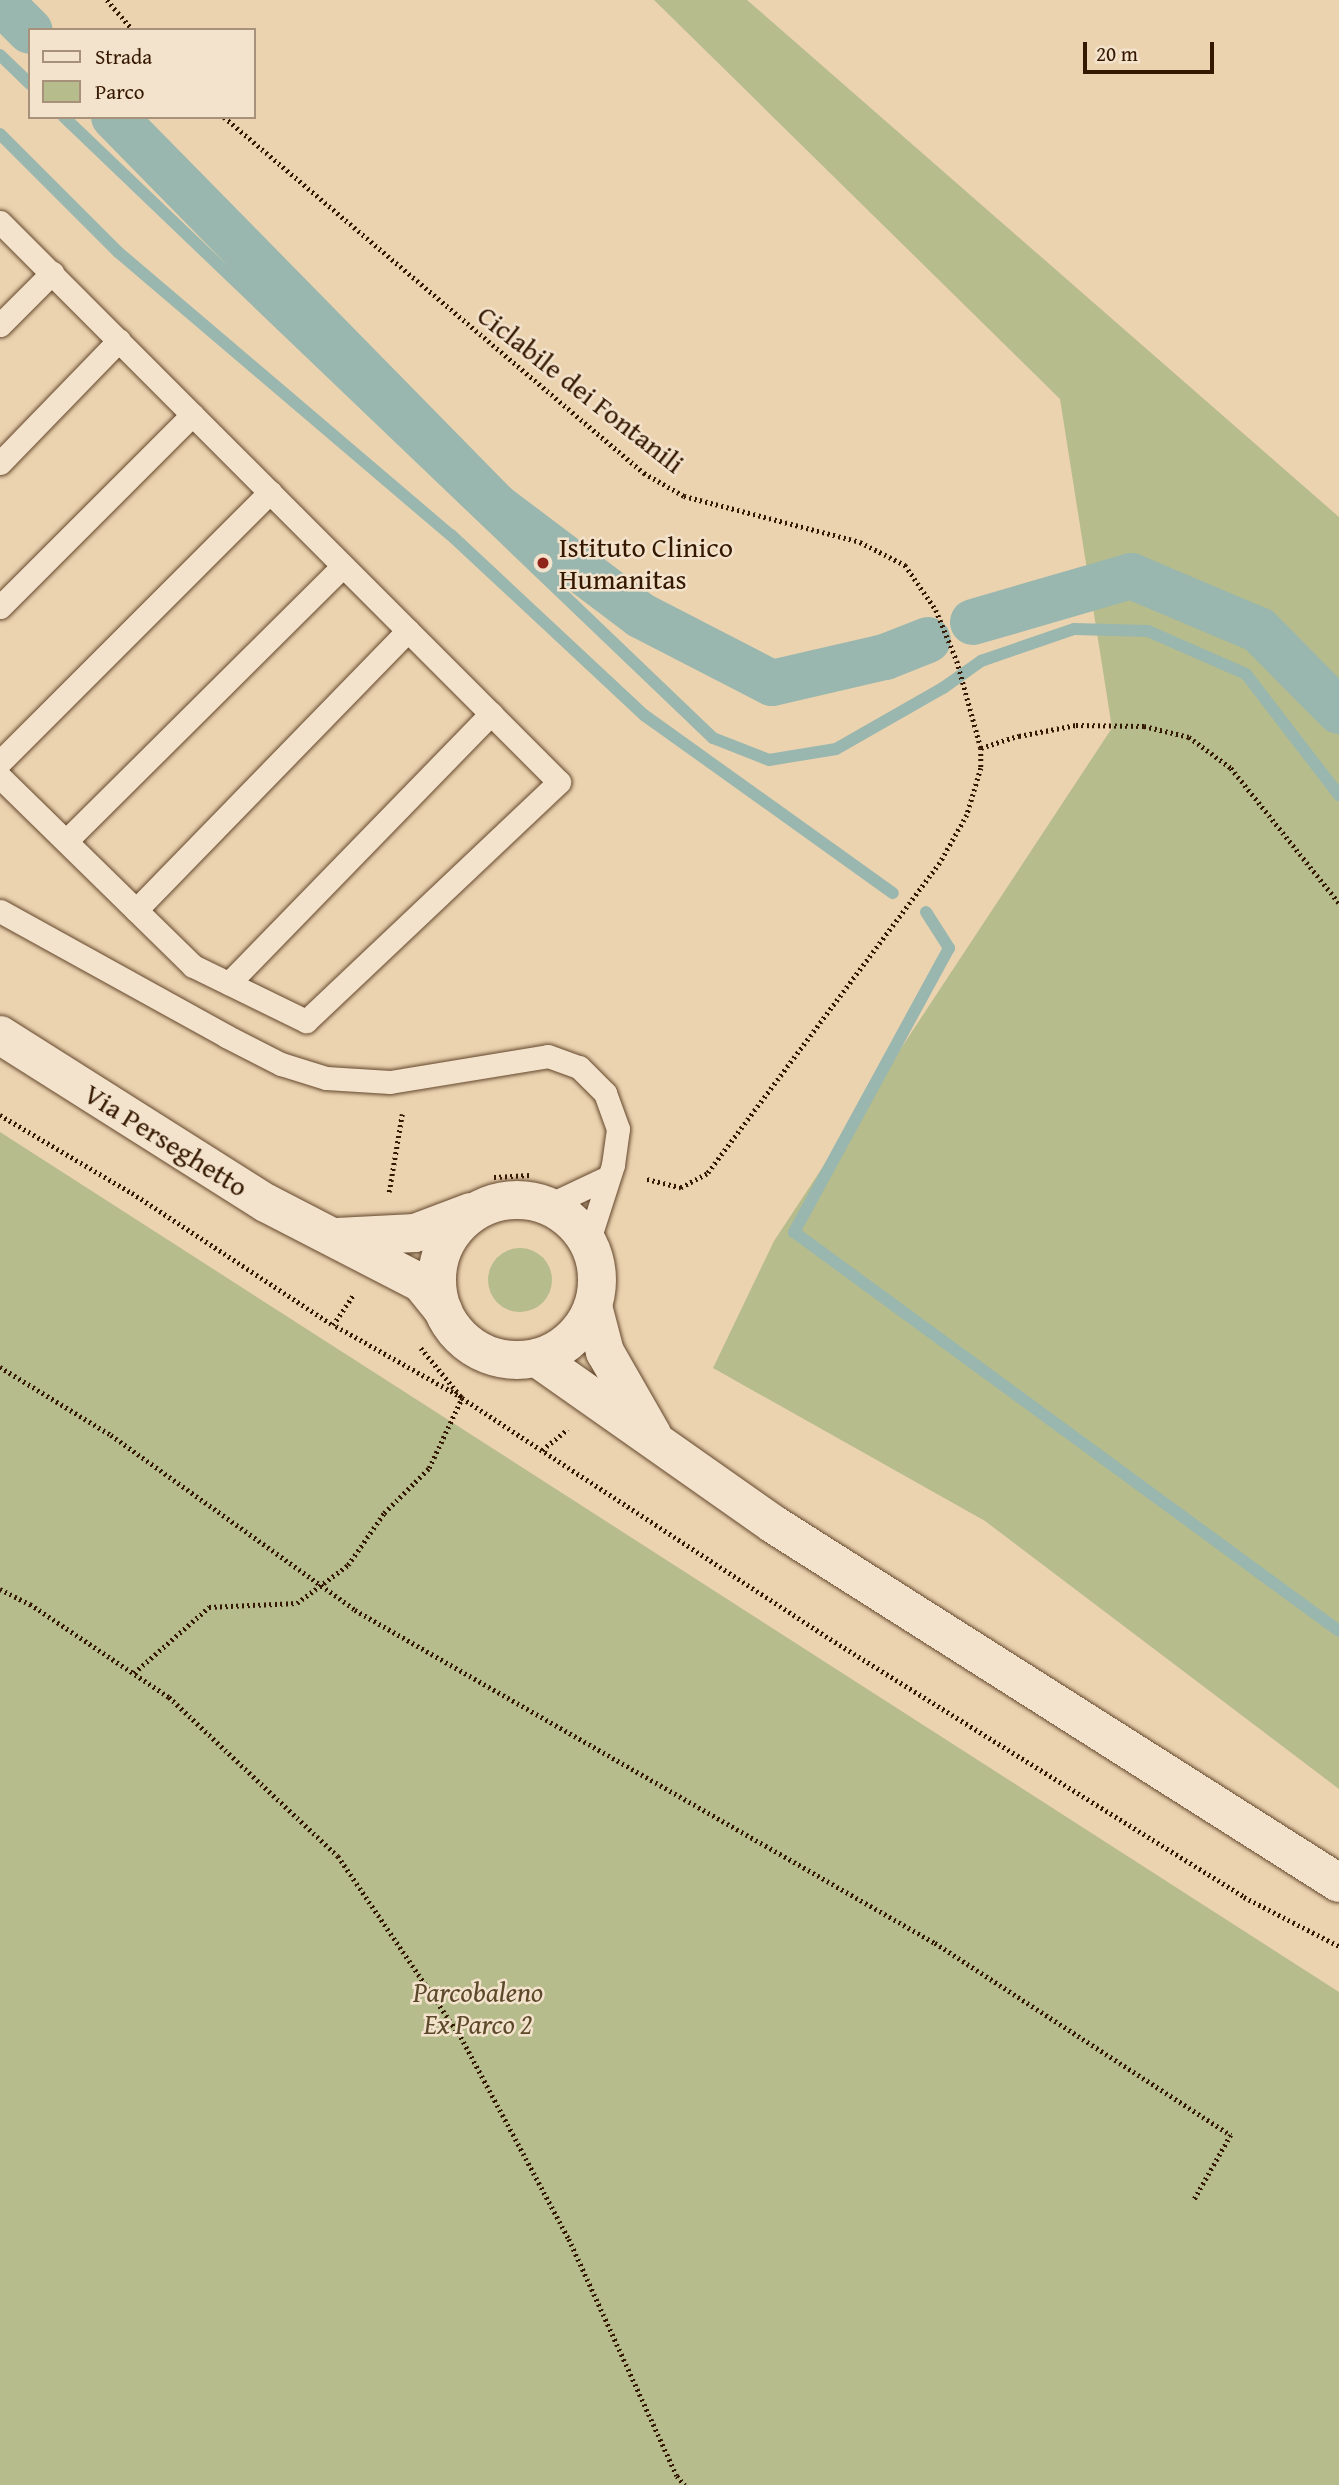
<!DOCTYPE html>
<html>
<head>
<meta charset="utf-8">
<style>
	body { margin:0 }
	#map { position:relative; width:1339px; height:2485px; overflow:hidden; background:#ecd3b0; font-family:"Gentium Book Plus",serif }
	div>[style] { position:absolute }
	.green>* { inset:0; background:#b7bc8c }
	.round { border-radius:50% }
	.stream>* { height:12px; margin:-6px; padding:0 6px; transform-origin:6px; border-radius:6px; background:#99b7ae }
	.canal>* { height:46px; margin:-23px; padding:0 23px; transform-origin:23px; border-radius:23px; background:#99b7ae }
	.path>* { height:4.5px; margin-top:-2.25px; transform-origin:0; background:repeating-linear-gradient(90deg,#351800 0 2px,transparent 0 5.5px) }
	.roads { filter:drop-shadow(0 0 2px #63472c) drop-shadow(0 0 2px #63472c) }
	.lane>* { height:23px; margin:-11.5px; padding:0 11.5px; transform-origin:11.5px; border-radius:11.5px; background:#f3e2cc }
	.secondary>* { height:38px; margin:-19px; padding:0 19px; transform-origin:19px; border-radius:19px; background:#f3e2cc }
	.secondary>.ring { margin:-19px; padding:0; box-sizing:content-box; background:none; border:38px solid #f3e2cc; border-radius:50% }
	.dots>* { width:19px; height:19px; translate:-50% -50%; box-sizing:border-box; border:4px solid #f3e2cc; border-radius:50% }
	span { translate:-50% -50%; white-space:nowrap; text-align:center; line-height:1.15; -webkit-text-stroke:5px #f3e2cc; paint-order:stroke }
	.street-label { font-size:28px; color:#351800 }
	.poi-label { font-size:28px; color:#351800 }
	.left { translate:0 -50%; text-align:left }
	.park-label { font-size:28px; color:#5c492a; font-style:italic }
	.legend { position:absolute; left:28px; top:28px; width:228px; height:91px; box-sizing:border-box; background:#f3e2cc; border:2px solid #a7917a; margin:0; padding:9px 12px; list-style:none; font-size:21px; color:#351800 }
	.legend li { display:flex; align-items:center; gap:14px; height:35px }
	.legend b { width:35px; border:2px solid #a7917a }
	.scale { position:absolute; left:1083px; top:42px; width:131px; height:32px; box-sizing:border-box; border:4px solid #351800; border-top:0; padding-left:9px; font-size:21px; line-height:24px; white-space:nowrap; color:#351800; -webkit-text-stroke:5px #f3e2cc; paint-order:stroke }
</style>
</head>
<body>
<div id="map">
	<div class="green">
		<i style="clip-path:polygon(654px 0,747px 0,1339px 517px,1339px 1789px,985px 1521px,713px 1368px,774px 1241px,1112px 728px,1060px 399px)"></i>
		<i style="clip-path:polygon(0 1132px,1339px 1992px,1339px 2485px,0 2485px)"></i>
		<i class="round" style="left:488px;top:1248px;width:64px;height:64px"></i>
	</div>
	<div class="stream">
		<i style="left:0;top:55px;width:42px;rotate:44deg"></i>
		<i style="left:64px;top:117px;width:898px;rotate:43.74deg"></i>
		<i style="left:713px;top:738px;width:60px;rotate:21.4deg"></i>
		<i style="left:769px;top:760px;width:68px;rotate:-9.3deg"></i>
		<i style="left:836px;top:749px;width:123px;rotate:-29.7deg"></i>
		<i style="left:943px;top:688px;width:47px;rotate:-35.4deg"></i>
		<i style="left:981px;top:661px;width:98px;rotate:-19deg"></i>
		<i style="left:1074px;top:629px;width:74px;rotate:1.5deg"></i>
		<i style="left:1148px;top:631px;width:107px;rotate:23.7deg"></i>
		<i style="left:1246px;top:674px;width:153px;rotate:52.5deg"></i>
		<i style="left:0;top:134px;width:167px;rotate:45deg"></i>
		<i style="left:118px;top:252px;width:437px;rotate:40.4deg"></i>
		<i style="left:451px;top:535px;width:264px;rotate:43deg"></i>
		<i style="left:644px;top:715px;width:306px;rotate:35.6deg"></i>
		<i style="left:926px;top:912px;width:43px;rotate:57.4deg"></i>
		<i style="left:949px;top:948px;width:324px;rotate:118.6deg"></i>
		<i style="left:794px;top:1232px;width:675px;rotate:36.21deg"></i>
	</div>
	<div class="canal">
		<i style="left:0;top:1px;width:42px;rotate:45deg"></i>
		<i style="left:114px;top:117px;width:545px;rotate:45.52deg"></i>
		<i style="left:496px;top:506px;width:181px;rotate:37.1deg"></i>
		<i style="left:640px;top:615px;width:148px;rotate:27.3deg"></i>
		<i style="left:772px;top:683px;width:116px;rotate:-13deg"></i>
		<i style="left:885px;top:657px;width:46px;rotate:-21.6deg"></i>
		<i style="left:973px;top:622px;width:165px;rotate:-16.2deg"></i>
		<i style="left:1131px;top:576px;width:139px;rotate:22.9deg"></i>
		<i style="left:1259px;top:630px;width:114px;rotate:45.4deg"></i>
	</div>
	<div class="path">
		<i style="left:107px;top:0;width:40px;rotate:49deg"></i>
		<i style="left:224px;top:117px;width:551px;rotate:40.29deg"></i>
		<i style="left:644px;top:473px;width:46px;rotate:29.9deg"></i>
		<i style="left:684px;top:496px;width:182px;rotate:14.6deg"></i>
		<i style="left:860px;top:542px;width:51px;rotate:27.1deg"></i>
		<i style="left:905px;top:565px;width:55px;rotate:55.4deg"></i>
		<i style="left:936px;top:610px;width:55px;rotate:67.6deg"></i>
		<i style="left:957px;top:661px;width:90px;rotate:74.6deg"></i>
		<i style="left:981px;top:748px;width:20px;rotate:90deg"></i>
		<i style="left:981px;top:768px;width:49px;rotate:106.6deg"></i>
		<i style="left:967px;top:815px;width:55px;rotate:119.4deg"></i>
		<i style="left:940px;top:863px;width:389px;rotate:126.8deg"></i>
		<i style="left:707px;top:1174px;width:30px;rotate:152deg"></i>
		<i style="left:681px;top:1188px;width:37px;rotate:-166deg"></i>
		<i style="left:981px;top:748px;width:40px;rotate:-18deg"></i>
		<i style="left:1019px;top:736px;width:58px;rotate:-10.9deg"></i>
		<i style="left:1076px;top:725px;width:68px;rotate:0.8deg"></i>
		<i style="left:1144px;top:726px;width:46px;rotate:13.7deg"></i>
		<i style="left:1189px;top:737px;width:52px;rotate:36.4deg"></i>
		<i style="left:1231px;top:768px;width:173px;rotate:51.3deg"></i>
		<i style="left:0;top:1115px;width:153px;rotate:30.6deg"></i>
		<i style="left:132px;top:1193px;width:240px;rotate:33.3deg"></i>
		<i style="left:333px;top:1325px;width:36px;rotate:-56deg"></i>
		<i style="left:494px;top:1177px;width:36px;rotate:-3deg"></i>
		<i style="left:389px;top:1192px;width:79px;rotate:-80.5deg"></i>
		<i style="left:421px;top:1348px;width:65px;rotate:50.6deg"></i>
		<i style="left:462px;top:1398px;width:446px;rotate:33.2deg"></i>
		<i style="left:835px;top:1642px;width:482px;rotate:31.9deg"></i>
		<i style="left:1244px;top:1897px;width:107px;rotate:27.3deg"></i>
		<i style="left:0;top:1367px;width:130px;rotate:31.5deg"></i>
		<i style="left:111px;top:1435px;width:300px;rotate:35.6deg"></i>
		<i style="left:355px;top:1610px;width:669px;rotate:29.86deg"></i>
		<i style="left:935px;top:1943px;width:353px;rotate:33deg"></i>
		<i style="left:1231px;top:2135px;width:75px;rotate:119.6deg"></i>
		<i style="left:542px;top:1450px;width:33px;rotate:-39deg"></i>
		<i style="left:0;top:1589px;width:34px;rotate:27deg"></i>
		<i style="left:30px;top:1604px;width:167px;rotate:33.8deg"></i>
		<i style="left:169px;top:1697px;width:232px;rotate:43.3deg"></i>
		<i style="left:338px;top:1856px;width:219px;rotate:55.8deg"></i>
		<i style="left:461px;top:2037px;width:229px;rotate:61.9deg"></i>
		<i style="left:569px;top:2239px;width:260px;rotate:65.5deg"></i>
		<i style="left:677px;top:2476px;width:12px;rotate:48deg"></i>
		<i style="left:134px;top:1673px;width:100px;rotate:-41.3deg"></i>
		<i style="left:209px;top:1607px;width:88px;rotate:-2.6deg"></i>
		<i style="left:297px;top:1603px;width:64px;rotate:-36.7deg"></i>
		<i style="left:348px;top:1565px;width:63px;rotate:-55.3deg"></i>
		<i style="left:384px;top:1513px;width:64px;rotate:-45deg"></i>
		<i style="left:429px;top:1468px;width:77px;rotate:-64.8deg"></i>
		<i style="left:462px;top:1398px;width:148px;rotate:-150.5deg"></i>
	</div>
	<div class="roads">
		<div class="lane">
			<i style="left:0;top:222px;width:791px;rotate:45.05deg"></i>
			<i style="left:559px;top:782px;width:348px;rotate:136.6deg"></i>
			<i style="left:306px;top:1021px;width:126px;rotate:-154deg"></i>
			<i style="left:193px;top:966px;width:270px;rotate:-135.6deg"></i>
			<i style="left:0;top:325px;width:74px;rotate:-45deg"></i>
			<i style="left:0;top:463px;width:171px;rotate:-45.9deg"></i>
			<i style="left:0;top:607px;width:272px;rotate:-45deg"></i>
			<i style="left:0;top:762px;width:382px;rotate:-45deg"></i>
			<i style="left:66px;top:841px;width:390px;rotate:-44.8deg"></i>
			<i style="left:136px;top:910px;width:390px;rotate:-45.8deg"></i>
			<i style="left:0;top:911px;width:258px;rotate:28.9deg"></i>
			<i style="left:226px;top:1036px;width:62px;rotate:27deg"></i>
			<i style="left:281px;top:1064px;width:47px;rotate:17.3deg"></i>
			<i style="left:326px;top:1078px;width:64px;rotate:3.6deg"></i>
			<i style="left:390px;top:1082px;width:160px;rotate:-9.3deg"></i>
			<i style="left:548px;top:1056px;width:33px;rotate:20deg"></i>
			<i style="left:579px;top:1067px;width:37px;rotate:45deg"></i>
			<i style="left:605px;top:1093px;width:38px;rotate:70deg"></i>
			<i style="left:618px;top:1129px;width:36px;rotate:98deg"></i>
			<i style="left:613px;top:1165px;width:82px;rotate:107.8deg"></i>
			<i style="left:229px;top:983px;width:376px;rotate:-45.8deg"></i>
			<i style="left:547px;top:1206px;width:68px;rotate:-25.4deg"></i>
		</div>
		<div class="secondary">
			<i style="left:0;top:1035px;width:315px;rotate:32.3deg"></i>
			<i style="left:266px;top:1203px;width:174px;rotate:27.3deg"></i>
			<i style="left:421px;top:1283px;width:35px;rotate:51deg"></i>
			<i class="ring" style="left:437px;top:1200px;width:122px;height:122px"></i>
			<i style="left:337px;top:1237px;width:78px;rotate:-2.9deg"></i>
			<i style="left:415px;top:1233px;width:60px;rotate:-20.6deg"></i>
			<i style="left:593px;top:1306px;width:48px;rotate:75.4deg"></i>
			<i style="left:605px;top:1352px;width:95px;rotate:60.2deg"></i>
			<i style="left:537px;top:1358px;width:289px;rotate:35.1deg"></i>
			<i style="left:773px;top:1524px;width:670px;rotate:32.39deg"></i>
		</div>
	</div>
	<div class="dots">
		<i style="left:543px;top:563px;background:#8f2418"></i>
	</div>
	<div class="street-label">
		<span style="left:581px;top:389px;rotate:38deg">Ciclabile dei Fontanili</span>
		<span style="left:166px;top:1140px;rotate:32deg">Via Perseghetto</span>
	</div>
	<div class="poi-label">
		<span class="left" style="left:559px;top:563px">Istituto Clinico<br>Humanitas</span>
	</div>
	<div class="park-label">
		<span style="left:478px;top:2008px">Parcobaleno<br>Ex Parco 2</span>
	</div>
	<ul class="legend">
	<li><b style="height:9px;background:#f3e2cc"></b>Strada</li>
	<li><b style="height:19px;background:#b7bc8c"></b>Parco</li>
	</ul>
	<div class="scale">20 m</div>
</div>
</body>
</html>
